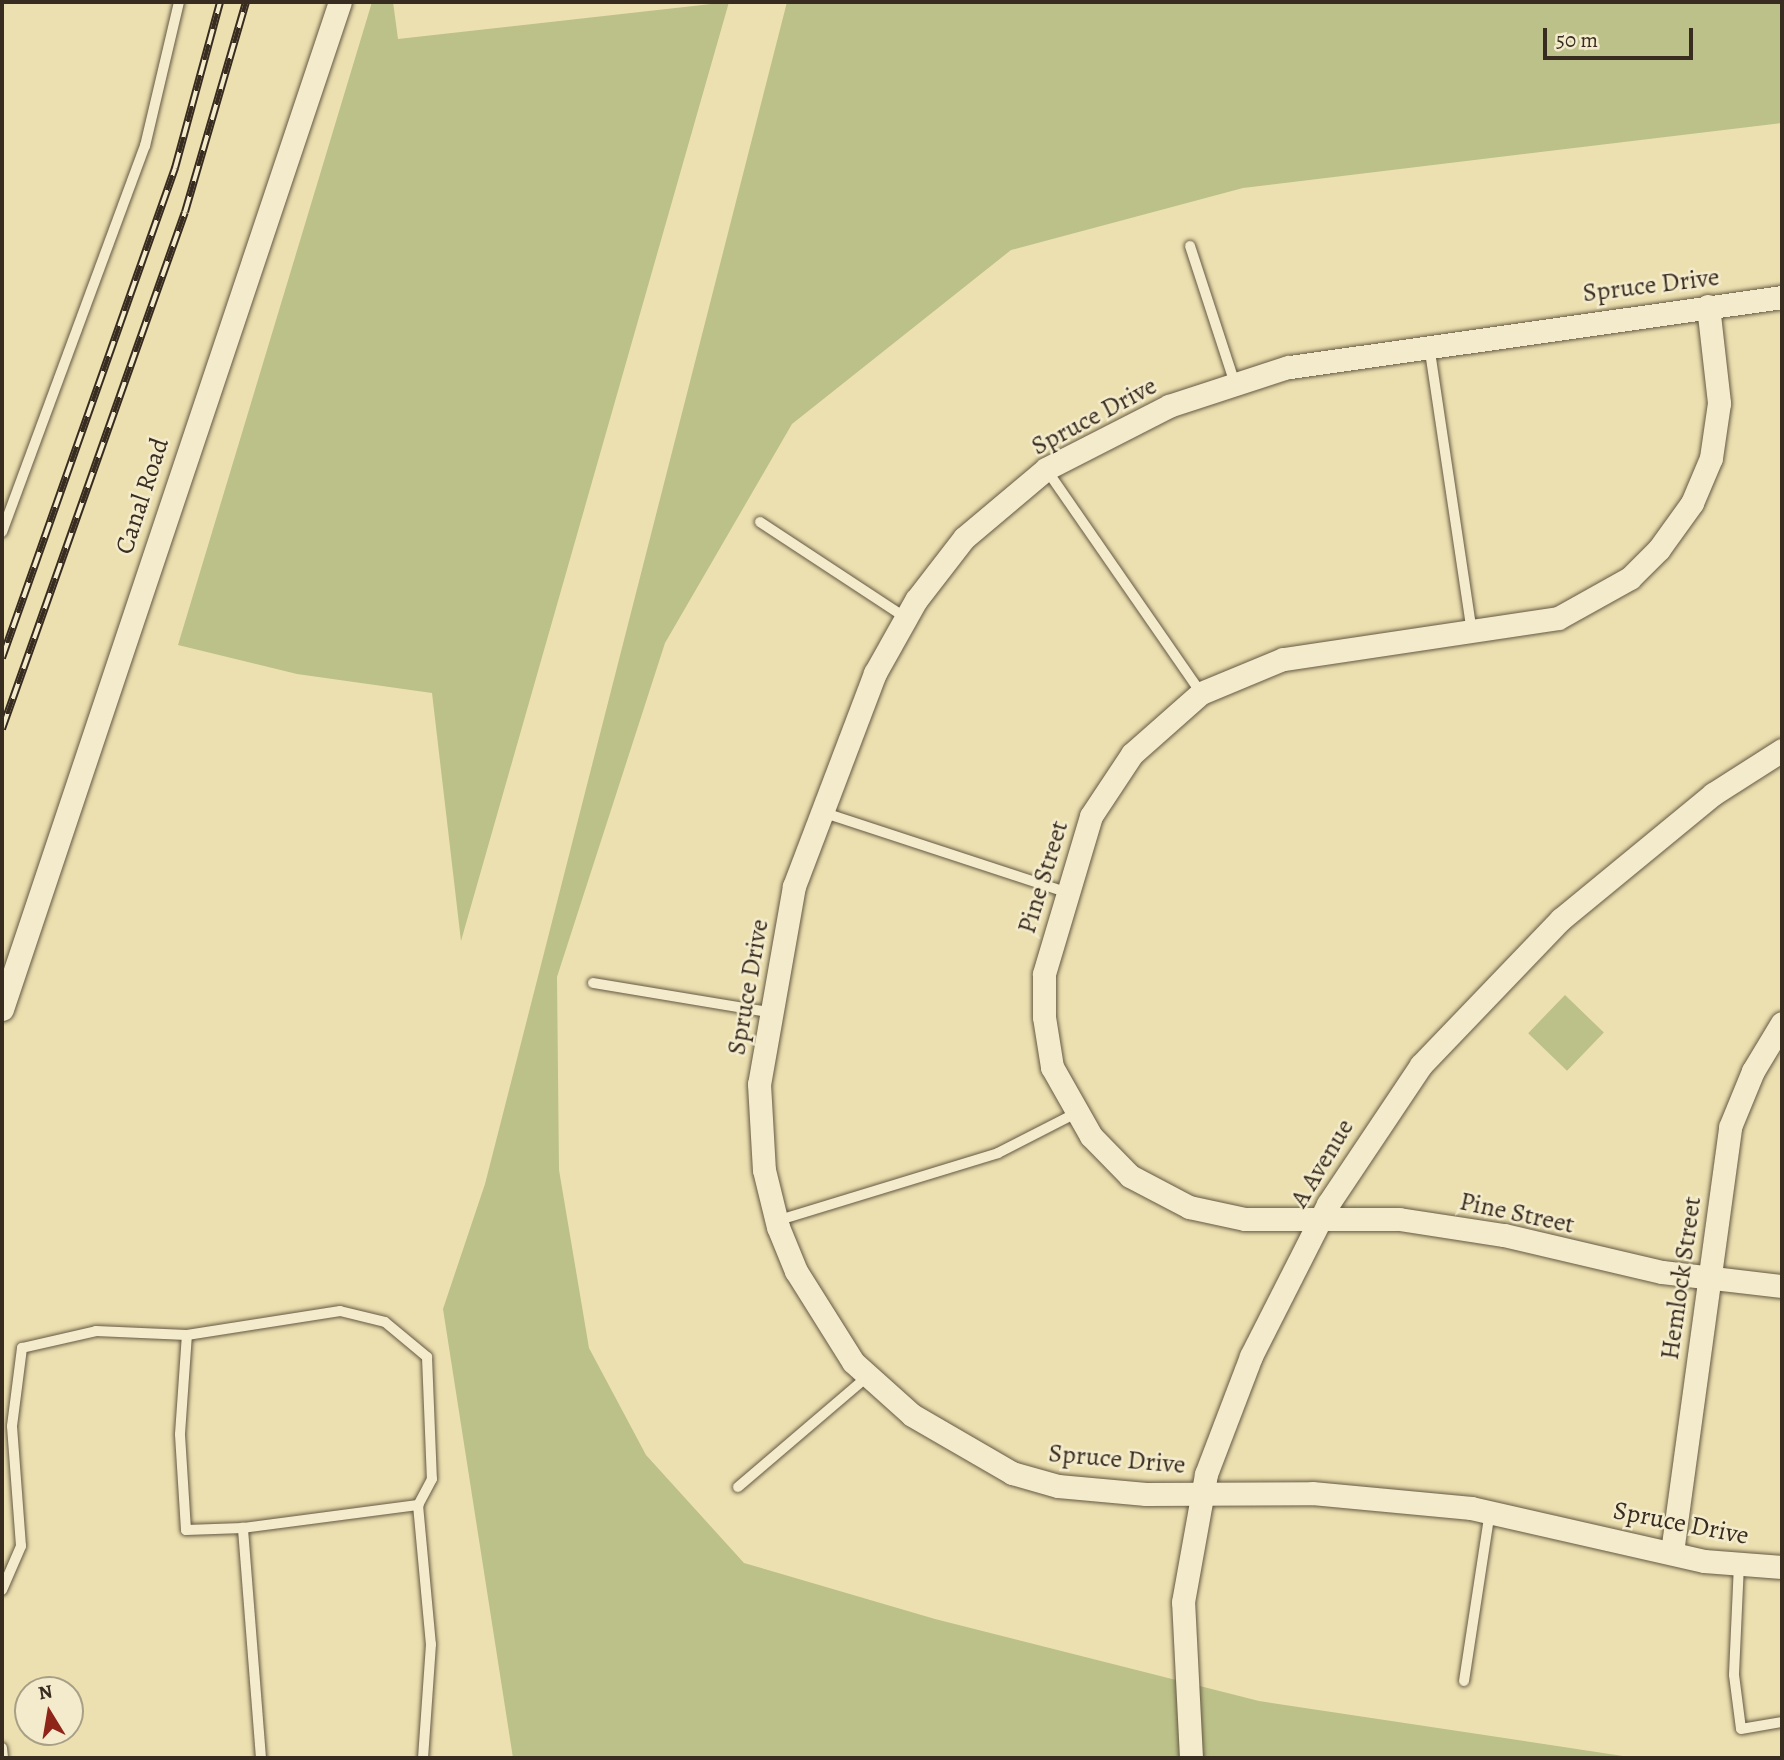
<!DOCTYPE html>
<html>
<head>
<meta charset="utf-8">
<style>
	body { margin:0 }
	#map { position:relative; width:1784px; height:1760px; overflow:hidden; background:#ece0b0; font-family:Alegreya,serif }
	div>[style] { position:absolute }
	.green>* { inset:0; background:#bbc188; transform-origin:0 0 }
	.roads { filter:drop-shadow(0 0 2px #655944) drop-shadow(0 0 2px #655944) }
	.lane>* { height:10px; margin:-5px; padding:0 5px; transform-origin:5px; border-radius:5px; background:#f3ebcc }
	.street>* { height:23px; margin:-11.5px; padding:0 11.5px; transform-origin:11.5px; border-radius:11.5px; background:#f3ebcc }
	.rail>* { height:8px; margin-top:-4px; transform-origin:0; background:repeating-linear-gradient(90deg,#f3ebcc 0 16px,#382c20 0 32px); box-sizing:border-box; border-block:2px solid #382c20 }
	span { translate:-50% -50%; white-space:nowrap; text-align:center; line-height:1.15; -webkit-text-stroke:5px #f3ebcc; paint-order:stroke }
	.street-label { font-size:26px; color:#382c20 }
	.frame { position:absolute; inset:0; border:4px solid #382c20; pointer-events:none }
	.north { position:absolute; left:14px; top:1676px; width:70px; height:70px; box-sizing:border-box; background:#f3ebcc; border:2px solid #a89f87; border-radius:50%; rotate:349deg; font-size:19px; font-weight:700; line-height:28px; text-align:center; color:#382c20 }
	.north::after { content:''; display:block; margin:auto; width:24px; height:32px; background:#8f2418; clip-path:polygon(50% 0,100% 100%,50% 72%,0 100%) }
	.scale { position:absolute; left:1543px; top:28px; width:150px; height:32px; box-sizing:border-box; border:4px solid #382c20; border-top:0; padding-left:9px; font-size:21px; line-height:24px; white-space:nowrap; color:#382c20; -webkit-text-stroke:5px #f3ebcc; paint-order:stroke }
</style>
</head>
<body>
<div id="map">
	<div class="green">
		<i style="clip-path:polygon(372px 2px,393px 2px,398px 39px,729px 2px,461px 941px,432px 693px,297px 674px,178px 645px)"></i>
		<i style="clip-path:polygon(787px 2px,1782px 2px,1782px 123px,1243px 188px,1011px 250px,792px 424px,665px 643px,557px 977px,559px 1170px,589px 1348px,646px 1455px,744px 1563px,935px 1619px,1259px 1701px,1636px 1758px,513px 1758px,443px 1309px,485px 1184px)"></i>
		<i style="left:1565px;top:995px;width:54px;height:53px;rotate:44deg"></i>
	</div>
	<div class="roads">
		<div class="lane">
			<i style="left:1190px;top:246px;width:145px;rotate:71.9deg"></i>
			<i style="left:1429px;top:345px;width:291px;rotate:81.5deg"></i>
			<i style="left:1046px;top:469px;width:272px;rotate:55.3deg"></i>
			<i style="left:760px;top:522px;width:175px;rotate:33.3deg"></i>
			<i style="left:2px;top:532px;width:412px;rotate:-69.7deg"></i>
			<i style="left:145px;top:146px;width:148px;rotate:-76.7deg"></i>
			<i style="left:822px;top:812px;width:257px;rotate:18.2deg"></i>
			<i style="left:593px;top:983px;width:177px;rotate:9.4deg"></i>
			<i style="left:776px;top:1221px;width:232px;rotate:-17deg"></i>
			<i style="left:998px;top:1153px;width:88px;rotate:-27.1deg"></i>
			<i style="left:738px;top:1487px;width:171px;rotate:-40.5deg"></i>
			<i style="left:243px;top:1528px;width:57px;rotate:178deg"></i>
			<i style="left:186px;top:1530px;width:96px;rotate:-93.6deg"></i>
			<i style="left:180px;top:1434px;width:99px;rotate:-86deg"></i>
			<i style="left:187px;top:1335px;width:155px;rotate:-8.9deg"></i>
			<i style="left:340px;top:1311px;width:46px;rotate:13.7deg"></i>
			<i style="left:385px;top:1322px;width:55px;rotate:39.8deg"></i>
			<i style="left:427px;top:1357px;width:122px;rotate:87.7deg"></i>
			<i style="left:432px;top:1479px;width:30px;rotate:118deg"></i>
			<i style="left:1739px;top:1564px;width:111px;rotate:92.6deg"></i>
			<i style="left:1734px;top:1675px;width:54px;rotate:82.6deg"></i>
			<i style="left:1741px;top:1729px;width:42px;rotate:-9.7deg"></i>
			<i style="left:2px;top:1590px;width:48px;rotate:-66.6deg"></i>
			<i style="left:21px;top:1546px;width:120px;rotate:-94.3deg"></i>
			<i style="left:12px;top:1426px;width:79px;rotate:-82.7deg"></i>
			<i style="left:22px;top:1348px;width:76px;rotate:-12.9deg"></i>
			<i style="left:96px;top:1331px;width:91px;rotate:2.5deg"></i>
			<i style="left:1464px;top:1681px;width:171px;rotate:-81.3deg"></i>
			<i style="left:2px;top:1748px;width:10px;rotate:84deg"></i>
			<i style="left:261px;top:1758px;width:231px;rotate:-94.5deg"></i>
			<i style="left:243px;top:1528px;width:177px;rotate:-7.5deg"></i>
			<i style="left:418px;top:1505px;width:140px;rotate:84.7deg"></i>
			<i style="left:431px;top:1644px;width:114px;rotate:94deg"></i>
		</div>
		<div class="street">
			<i style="left:1782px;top:297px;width:499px;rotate:171.9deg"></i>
			<i style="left:1288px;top:367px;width:125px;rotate:161.9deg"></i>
			<i style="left:1169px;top:406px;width:138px;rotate:152.9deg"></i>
			<i style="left:1046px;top:469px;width:107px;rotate:139.9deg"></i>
			<i style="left:964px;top:538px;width:78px;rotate:127.7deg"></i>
			<i style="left:916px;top:600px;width:84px;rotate:119.3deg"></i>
			<i style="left:875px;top:673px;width:228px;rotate:110.8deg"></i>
			<i style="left:794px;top:886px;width:201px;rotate:100deg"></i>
			<i style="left:759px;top:1084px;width:86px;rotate:86.7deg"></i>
			<i style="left:764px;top:1170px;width:59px;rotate:76.2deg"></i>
			<i style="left:778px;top:1227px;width:48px;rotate:67.8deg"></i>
			<i style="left:796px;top:1271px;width:107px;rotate:57.9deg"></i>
			<i style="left:853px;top:1362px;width:79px;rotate:41.9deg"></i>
			<i style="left:912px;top:1415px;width:116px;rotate:30.1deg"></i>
			<i style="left:1012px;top:1473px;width:48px;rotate:15.8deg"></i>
			<i style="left:1058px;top:1486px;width:88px;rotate:5.2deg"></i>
			<i style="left:1146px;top:1494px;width:166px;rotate:-0.3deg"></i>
			<i style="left:1312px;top:1493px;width:160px;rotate:5.4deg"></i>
			<i style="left:1471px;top:1508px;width:239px;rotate:12.8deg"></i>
			<i style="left:1704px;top:1561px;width:78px;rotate:4.4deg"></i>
			<i style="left:1708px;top:306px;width:98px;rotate:83.5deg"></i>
			<i style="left:1719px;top:403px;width:56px;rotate:98.3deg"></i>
			<i style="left:1711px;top:458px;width:49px;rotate:112.9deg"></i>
			<i style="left:1692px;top:503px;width:57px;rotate:125.7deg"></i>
			<i style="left:1659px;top:549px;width:41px;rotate:135deg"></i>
			<i style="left:1630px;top:578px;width:82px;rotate:150.9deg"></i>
			<i style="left:1558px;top:618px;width:278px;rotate:171.5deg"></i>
			<i style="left:1283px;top:659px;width:89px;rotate:157.5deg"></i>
			<i style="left:1201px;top:693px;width:92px;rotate:138.5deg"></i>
			<i style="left:1132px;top:754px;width:74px;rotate:123.5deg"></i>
			<i style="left:1091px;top:816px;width:165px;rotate:106.6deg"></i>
			<i style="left:1044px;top:974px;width:43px;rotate:90deg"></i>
			<i style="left:1044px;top:1017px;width:51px;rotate:80.9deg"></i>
			<i style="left:1052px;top:1067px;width:79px;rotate:60.5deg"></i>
			<i style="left:1091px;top:1136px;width:56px;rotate:45.7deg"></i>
			<i style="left:1130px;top:1176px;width:67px;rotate:27.7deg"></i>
			<i style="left:1189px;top:1207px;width:57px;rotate:12.1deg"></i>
			<i style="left:1245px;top:1219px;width:154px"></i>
			<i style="left:1399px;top:1219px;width:106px;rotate:8.7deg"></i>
			<i style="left:1504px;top:1235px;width:162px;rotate:13.2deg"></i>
			<i style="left:1662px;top:1272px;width:121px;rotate:6.7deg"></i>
			<i style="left:2px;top:1009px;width:1062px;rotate:-71.45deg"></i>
			<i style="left:1672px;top:1552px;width:429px;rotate:-82.2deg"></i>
			<i style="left:1730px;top:1127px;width:61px;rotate:-67.7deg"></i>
			<i style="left:1753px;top:1071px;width:56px;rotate:-58.9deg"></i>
			<i style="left:1191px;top:1758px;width:156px;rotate:-92.9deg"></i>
			<i style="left:1183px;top:1602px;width:130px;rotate:-79.8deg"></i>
			<i style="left:1206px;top:1474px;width:126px;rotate:-69.1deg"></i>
			<i style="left:1251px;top:1356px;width:170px;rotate:-63.1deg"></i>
			<i style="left:1328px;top:1204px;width:167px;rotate:-56.2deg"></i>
			<i style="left:1421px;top:1065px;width:202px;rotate:-46.2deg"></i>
			<i style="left:1561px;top:919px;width:197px;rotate:-39.4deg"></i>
			<i style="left:1713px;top:794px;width:82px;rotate:-32.5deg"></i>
		</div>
	</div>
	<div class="rail">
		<i style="left:2px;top:658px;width:520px;rotate:-70.55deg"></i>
		<i style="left:175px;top:168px;width:172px;rotate:-74.8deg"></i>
		<i style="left:2px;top:729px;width:548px;rotate:-70.51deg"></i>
		<i style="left:185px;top:212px;width:219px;rotate:-73.8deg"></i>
	</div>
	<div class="street-label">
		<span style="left:1651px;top:285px;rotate:-7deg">Spruce Drive</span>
		<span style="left:1094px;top:416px;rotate:-28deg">Spruce Drive</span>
		<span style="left:142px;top:496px;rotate:-72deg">Canal Road</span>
		<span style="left:1043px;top:877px;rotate:-73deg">Pine Street</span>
		<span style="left:748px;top:987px;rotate:-80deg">Spruce Drive</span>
		<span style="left:1322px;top:1163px;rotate:-59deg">A Avenue</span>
		<span style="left:1517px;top:1213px;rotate:12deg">Pine Street</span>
		<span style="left:1681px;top:1278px;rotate:-82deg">Hemlock Street</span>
		<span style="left:1117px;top:1459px;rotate:5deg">Spruce Drive</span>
		<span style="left:1681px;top:1523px;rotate:11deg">Spruce Drive</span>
	</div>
	<div class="frame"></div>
	<div class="north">N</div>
	<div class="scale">50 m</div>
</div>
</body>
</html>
